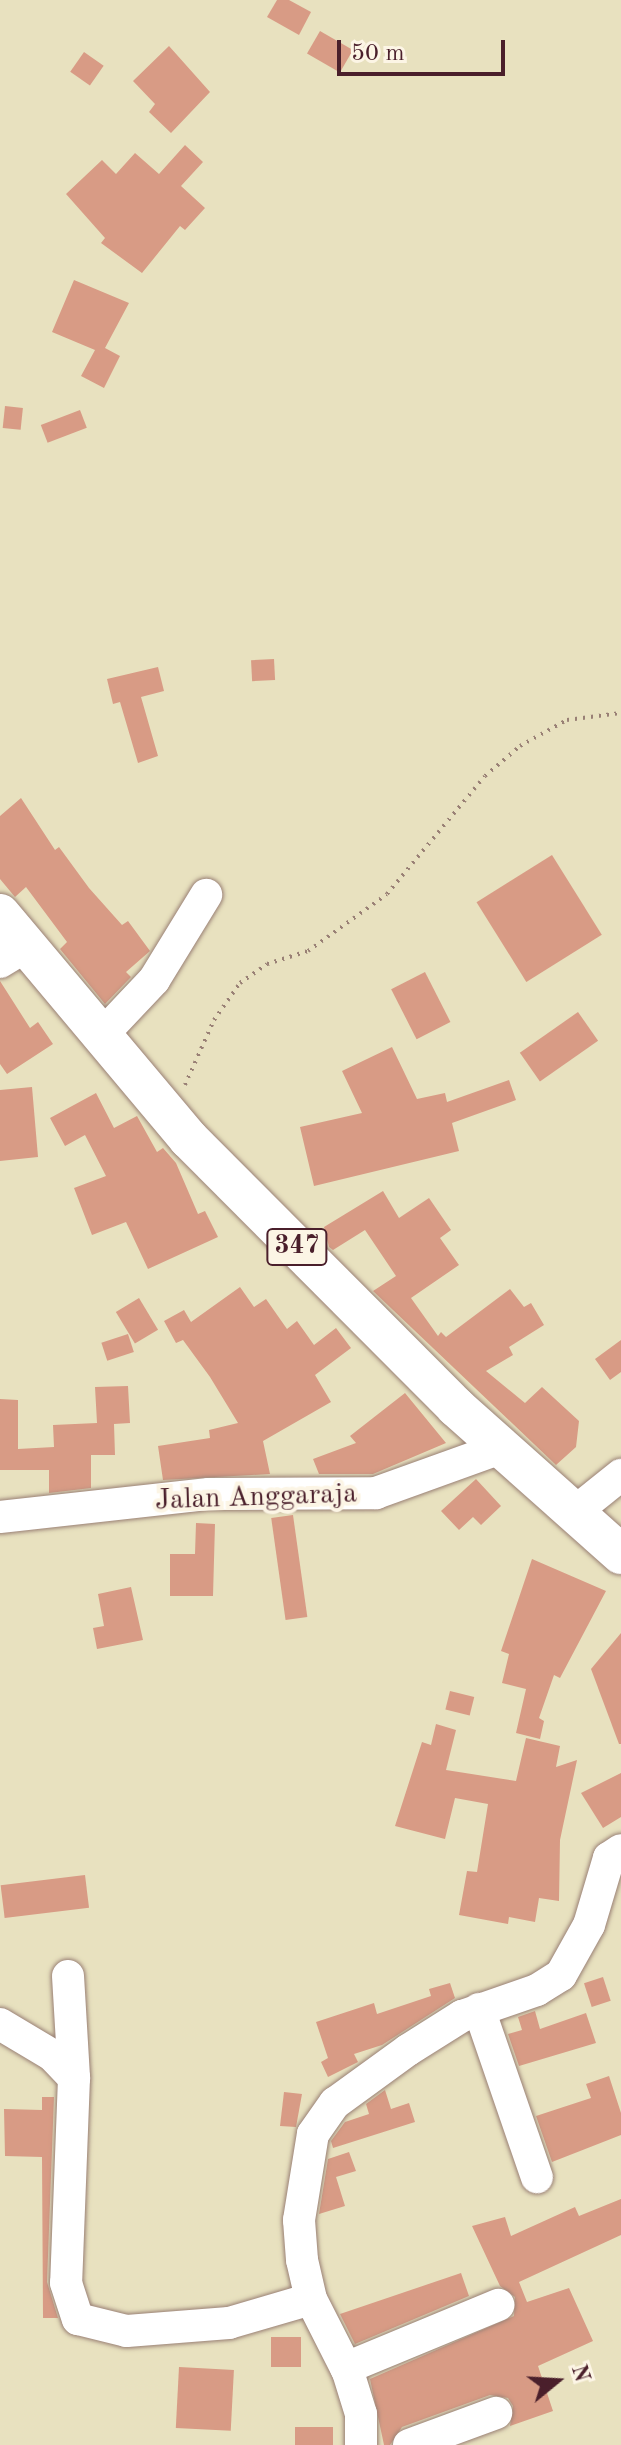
<!DOCTYPE html>
<html>
<head>
<meta charset="utf-8">
<style>
	body { margin:0 }
	#map { position:relative; width:621px; height:2445px; overflow:hidden; background:#e8e1bf; font-family:"Old Standard TT",serif }
	div>[style] { position:absolute }
	.building>* { inset:0; background:#d89b85; transform-origin:0 0 }
	.path>* { height:4px; margin-top:-2px; transform-origin:0; background:repeating-linear-gradient(90deg,#998075 0 2px,transparent 0 8px) }
	.roads { filter:drop-shadow(0 0 2px #998075) drop-shadow(0 0 2px #998075) }
	.minor>* { height:32px; margin:-16px; padding:0 16px; transform-origin:16px; border-radius:16px; background:#fff }
	.major>* { height:40px; margin:-20px; padding:0 20px; transform-origin:20px; border-radius:20px; background:#fff }
	span { translate:-50% -50%; white-space:nowrap; text-align:center; line-height:1.15; -webkit-text-stroke:8px #fcf5e5; paint-order:stroke }
	.shield-label span { padding:2px 6px; background:#fcf5e5; border:2px solid; border-radius:6px; -webkit-text-stroke-width:0 }
	.shield-label { font-size:26px; color:#4a1f2b; font-weight:700 }
	.street-label { font-size:28px; color:#4a1f2b }
	.north { position:absolute; left:517px; top:2341px; width:80px; height:80px; -webkit-text-stroke:6px #fcf5e5; paint-order:stroke; rotate:72deg; font-size:22px; font-weight:700; line-height:32px; text-align:center; color:#4a1f2b }
	.north::after { content:''; display:block; margin:auto; width:28px; height:36px; background:#4a1f2b; clip-path:polygon(50% 0,100% 100%,50% 72%,0 100%) }
	.scale { position:absolute; left:337px; top:40px; width:168px; height:36px; box-sizing:border-box; border:4px solid #4a1f2b; border-top:0; padding-left:10px; font-size:24px; line-height:28px; white-space:nowrap; color:#4a1f2b; -webkit-text-stroke:6px #fcf5e5; paint-order:stroke }
</style>
</head>
<body>
<div id="map">
	<div class="building">
		<i style="clip-path:polygon(277px 0,289px 0,311px 12px,299px 35px,267px 17px)"></i>
		<i style="left:320px;top:31px;width:38px;height:26px;rotate:30deg"></i>
		<i style="clip-path:polygon(169px 46px,210px 92px,171px 133px,149px 112px,155px 104px,133px 81px)"></i>
		<i style="left:84px;top:52px;width:24px;height:24px;rotate:35deg"></i>
		<i style="clip-path:polygon(185px 145px,203px 162px,181px 186px,205px 208px,185px 230px,180px 226px,142px 273px,101px 243px,105px 238px,66px 194px,102px 160px,116px 174px,135px 153px,159px 174px)"></i>
		<i style="clip-path:polygon(74px 280px,129px 303px,105px 348px,120px 356px,104px 388px,81px 376px,95px 350px,52px 332px)"></i>
		<i style="left:5px;top:406px;width:18px;height:22px;rotate:6deg"></i>
		<i style="left:80px;top:410px;width:19px;height:42px;rotate:69deg"></i>
		<i style="left:274px;top:659px;width:21px;height:23px;rotate:87deg"></i>
		<i style="clip-path:polygon(158px 667px,164px 691px,141px 697px,158px 756px,138px 763px,120px 702px,113px 704px,107px 679px)"></i>
		<i style="clip-path:polygon(21px 798px,55px 850px,59px 847px,89px 888px,122px 925px,128px 921px,150px 951px,126px 972px,131px 977px,105px 1004px,60px 949px,67px 942px,26px 887px,15px 897px,0 879px,0 816px)"></i>
		<i style="left:552px;top:855px;width:94px;height:89px;rotate:58deg"></i>
		<i style="left:425px;top:972px;width:56px;height:38px;rotate:63deg"></i>
		<i style="clip-path:polygon(0 981px,30px 1028px,38px 1022px,53px 1044px,7px 1074px,0 1064px)"></i>
		<i style="left:578px;top:1012px;width:35px;height:71px;rotate:55deg"></i>
		<i style="clip-path:polygon(392px 1047px,417px 1099px,445px 1093px,447px 1102px,509px 1080px,516px 1100px,452px 1123px,459px 1151px,314px 1186px,300px 1127px,362px 1113px,342px 1071px)"></i>
		<i style="clip-path:polygon(32px 1087px,38px 1157px,0 1161px,0 1090px)"></i>
		<i style="clip-path:polygon(96px 1093px,114px 1128px,137px 1116px,157px 1152px,163px 1148px,176px 1163px,198px 1214px,205px 1211px,218px 1237px,148px 1269px,126px 1222px,92px 1235px,74px 1188px,106px 1176px,85px 1135px,65px 1146px,50px 1118px)"></i>
		<i style="clip-path:polygon(383px 1191px,399px 1218px,429px 1198px,451px 1230px,440px 1238px,459px 1265px,411px 1298px,438px 1336px,441px 1332px,446px 1337px,510px 1289px,524px 1307px,531px 1303px,544px 1325px,509px 1347px,513px 1355px,486px 1371px,525px 1403px,542px 1387px,579px 1421px,576px 1447px,556px 1465px,373px 1291px,396px 1276px,365px 1230px,333px 1250px,329px 1247px,324px 1227px)"></i>
		<i style="clip-path:polygon(240px 1287px,254px 1307px,266px 1299px,287px 1329px,297px 1321px,314px 1345px,336px 1328px,351px 1348px,315px 1375px,331px 1402px,263px 1441px,270px 1474px,163px 1480px,158px 1446px,210px 1438px,209px 1430px,238px 1423px,210px 1377px,183px 1340px,176px 1343px,164px 1321px,184px 1310px,191px 1322px)"></i>
		<i style="left:139px;top:1298px;width:37px;height:27px;rotate:59deg"></i>
		<i style="left:128px;top:1334px;width:19px;height:28px;rotate:72deg"></i>
		<i style="clip-path:polygon(621px 1340px,621px 1372px,610px 1380px,595px 1359px)"></i>
		<i style="clip-path:polygon(128px 1386px,130px 1423px,114px 1424px,115px 1455px,91px 1455px,91px 1488px,49px 1493px,49px 1470px,0 1470px,0 1399px,18px 1400px,18px 1449px,54px 1447px,53px 1425px,97px 1423px,95px 1387px)"></i>
		<i style="clip-path:polygon(405px 1393px,446px 1443px,373px 1474px,319px 1474px,313px 1459px,356px 1443px,350px 1436px)"></i>
		<i style="clip-path:polygon(476px 1479px,501px 1506px,481px 1525px,473px 1517px,459px 1530px,441px 1511px)"></i>
		<i style="left:293px;top:1515px;width:103px;height:22px;rotate:82deg"></i>
		<i style="clip-path:polygon(196px 1523px,215px 1524px,213px 1596px,170px 1596px,170px 1554px,195px 1554px)"></i>
		<i style="clip-path:polygon(532px 1559px,606px 1591px,560px 1678px,554px 1675px,539px 1718px,544px 1721px,540px 1739px,516px 1733px,526px 1689px,502px 1683px,509px 1654px,501px 1651px)"></i>
		<i style="clip-path:polygon(131px 1587px,143px 1640px,97px 1649px,93px 1628px,104px 1626px,98px 1594px)"></i>
		<i style="clip-path:polygon(621px 1633px,621px 1744px,619px 1744px,591px 1669px)"></i>
		<i style="left:450px;top:1691px;width:25px;height:19px;rotate:14deg"></i>
		<i style="clip-path:polygon(436px 1724px,456px 1730px,446px 1770px,516px 1781px,526px 1738px,560px 1746px,556px 1767px,577px 1760px,560px 1840px,559px 1901px,539px 1898px,535px 1922px,509px 1917px,508px 1924px,459px 1915px,467px 1871px,477px 1872px,488px 1804px,455px 1798px,445px 1839px,395px 1826px,422px 1742px,431px 1745px)"></i>
		<i style="clip-path:polygon(621px 1773px,621px 1817px,603px 1828px,581px 1793px)"></i>
		<i style="left:85px;top:1875px;width:33px;height:85px;rotate:83deg"></i>
		<i style="left:603px;top:1977px;width:25px;height:20px;rotate:72deg"></i>
		<i style="clip-path:polygon(450px 1983px,455px 1998px,382px 2045px,354px 2054px,358px 2062px,328px 2077px,321px 2062px,328px 2058px,316px 2022px,374px 2003px,377px 2014px,431px 1996px,429px 1989px)"></i>
		<i style="clip-path:polygon(535px 2011px,540px 2029px,586px 2013px,596px 2043px,519px 2066px,508px 2034px,522px 2030px,518px 2017px)"></i>
		<i style="clip-path:polygon(609px 2076px,621px 2113px,621px 2135px,552px 2162px,536px 2116px,591px 2098px,586px 2084px)"></i>
		<i style="clip-path:polygon(385px 2090px,391px 2109px,409px 2103px,415px 2122px,333px 2148px,331px 2141px,345px 2122px,369px 2114px,366px 2104px)"></i>
		<i style="clip-path:polygon(284px 2092px,302px 2094px,296px 2127px,280px 2126px)"></i>
		<i style="clip-path:polygon(42px 2097px,54px 2097px,47px 2282px,58px 2318px,43px 2318px,42px 2157px,5px 2156px,4px 2109px,42px 2110px)"></i>
		<i style="clip-path:polygon(349px 2152px,356px 2171px,336px 2177px,345px 2206px,319px 2214px,328px 2159px)"></i>
		<i style="clip-path:polygon(621px 2199px,621px 2235px,519px 2282px,527px 2302px,569px 2288px,593px 2341px,538px 2366px,553px 2411px,510px 2426px,513px 2406px,508px 2398px,490px 2395px,402px 2427px,390px 2445px,384px 2445px,370px 2379px,514px 2316px,515px 2297px,500px 2286px,472px 2226px,505px 2217px,511px 2236px,575px 2207px,579px 2216px)"></i>
		<i style="clip-path:polygon(461px 2273px,469px 2296px,355px 2344px,340px 2314px)"></i>
		<i style="left:271px;top:2337px;width:30px;height:30px"></i>
		<i style="left:179px;top:2367px;width:55px;height:61px;rotate:3deg"></i>
		<i style="left:295px;top:2427px;width:38px;height:18px"></i>
	</div>
	<div class="path">
		<i style="left:185px;top:1085px;width:71px;rotate:-66deg"></i>
		<i style="left:214px;top:1020px;width:45px;rotate:-54.9deg"></i>
		<i style="left:240px;top:983px;width:33px;rotate:-35deg"></i>
		<i style="left:267px;top:964px;width:43px;rotate:-17.6deg"></i>
		<i style="left:308px;top:951px;width:97px;rotate:-35.8deg"></i>
		<i style="left:387px;top:894px;width:153px;rotate:-50.3deg"></i>
		<i style="left:485px;top:776px;width:46px;rotate:-40.6deg"></i>
		<i style="left:520px;top:746px;width:54px;rotate:-29deg"></i>
		<i style="left:567px;top:720px;width:54px;rotate:-7.4deg"></i>
	</div>
	<div class="roads">
		<div class="minor">
			<i style="left:0;top:962px;width:31px;rotate:-31deg"></i>
			<i style="left:102px;top:1035px;width:76px;rotate:-46.6deg"></i>
			<i style="left:154px;top:980px;width:100px;rotate:-58.5deg"></i>
			<i style="left:576px;top:1511px;width:58px;rotate:-38.7deg"></i>
			<i style="left:0;top:1517px;width:210px;rotate:-6.3deg"></i>
			<i style="left:209px;top:1494px;width:167px;rotate:-0.3deg"></i>
			<i style="left:376px;top:1493px;width:136px;rotate:-19.8deg"></i>
			<i style="left:68px;top:1976px;width:102px;rotate:86.6deg"></i>
			<i style="left:479px;top:2009px;width:178px;rotate:71deg"></i>
			<i style="left:0;top:2024px;width:61px;rotate:30.8deg"></i>
			<i style="left:52px;top:2055px;width:32px;rotate:46deg"></i>
			<i style="left:74px;top:2078px;width:205px;rotate:92.2deg"></i>
			<i style="left:66px;top:2283px;width:38px;rotate:72deg"></i>
			<i style="left:78px;top:2319px;width:50px;rotate:13.8deg"></i>
			<i style="left:127px;top:2331px;width:102px;rotate:-4.5deg"></i>
			<i style="left:229px;top:2323px;width:85px;rotate:-16.3deg"></i>
			<i style="left:346px;top:2368px;width:165px;rotate:-22.5deg"></i>
			<i style="left:361px;top:2445px;width:31px;rotate:-90deg"></i>
			<i style="left:361px;top:2414px;width:44px;rotate:-107.2deg"></i>
			<i style="left:348px;top:2372px;width:82px;rotate:-116.9deg"></i>
			<i style="left:311px;top:2299px;width:40px;rotate:-103deg"></i>
			<i style="left:302px;top:2260px;width:40px;rotate:-94.3deg"></i>
			<i style="left:299px;top:2220px;width:87px;rotate:-80.8deg"></i>
			<i style="left:313px;top:2134px;width:38px;rotate:-55deg"></i>
			<i style="left:335px;top:2103px;width:90px;rotate:-36deg"></i>
			<i style="left:408px;top:2050px;width:64px;rotate:-32.2deg"></i>
			<i style="left:462px;top:2016px;width:79px;rotate:-19.1deg"></i>
			<i style="left:537px;top:1990px;width:28px;rotate:-32deg"></i>
			<i style="left:561px;top:1975px;width:57px;rotate:-60.8deg"></i>
			<i style="left:589px;top:1925px;width:70px;rotate:-73.4deg"></i>
			<i style="left:609px;top:1858px;width:14px;rotate:-34deg"></i>
			<i style="left:409px;top:2445px;width:93px;rotate:-20.2deg"></i>
		</div>
		<div class="major">
			<i style="left:0;top:914px;width:294px;rotate:50deg"></i>
			<i style="left:189px;top:1139px;width:378px;rotate:45.1deg"></i>
			<i style="left:456px;top:1407px;width:221px;rotate:41.7deg"></i>
		</div>
	</div>
	<div class="shield-label">
		<span style="left:297px;top:1247px">347</span>
	</div>
	<div class="street-label">
		<span style="left:256px;top:1498px;rotate:-2deg">Jalan Anggaraja</span>
	</div>
	<div class="north">N</div>
	<div class="scale">50 m</div>
</div>
</body>
</html>
